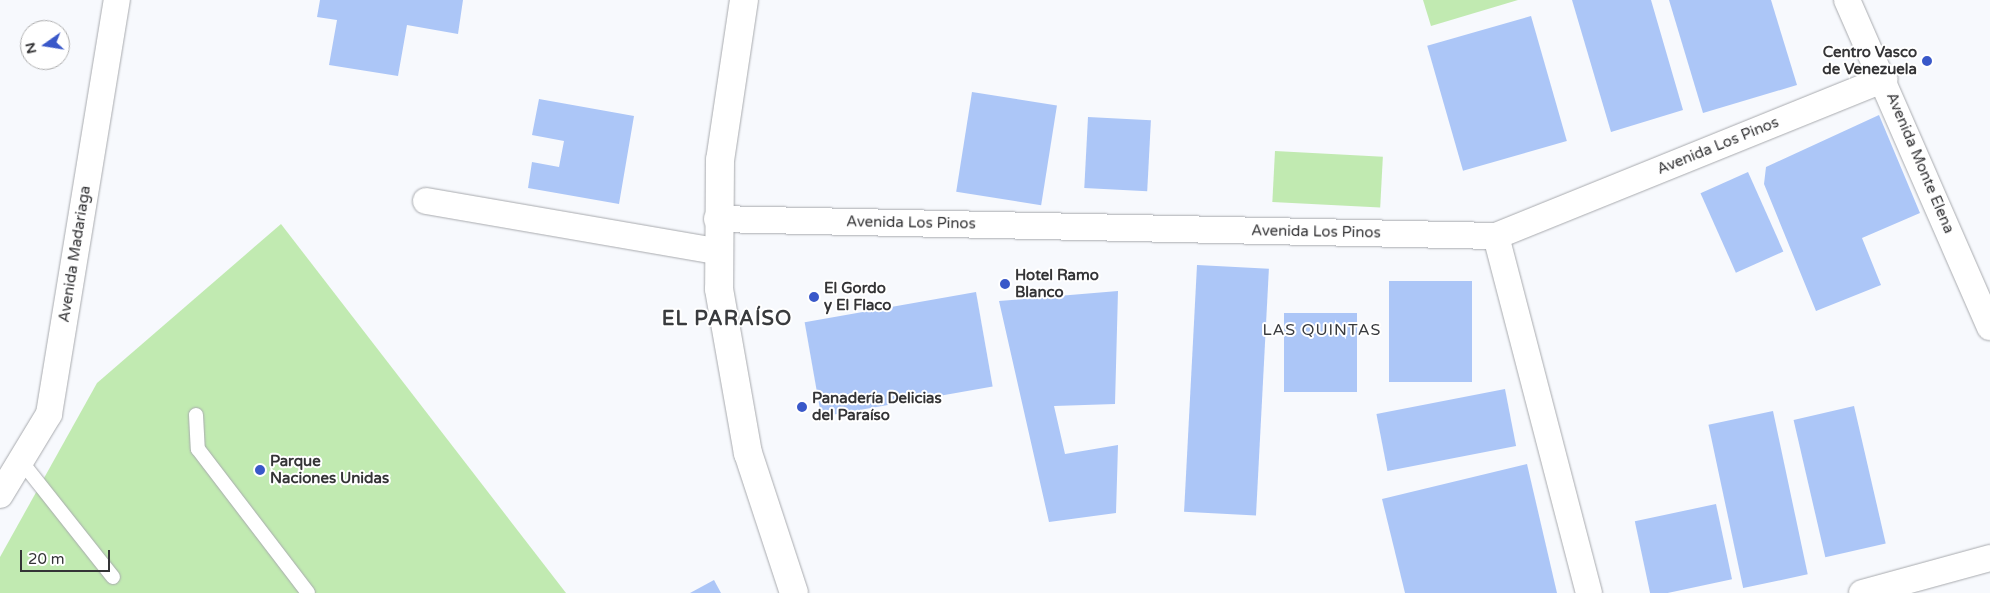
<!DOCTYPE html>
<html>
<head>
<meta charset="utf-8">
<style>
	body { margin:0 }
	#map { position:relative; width:1990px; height:593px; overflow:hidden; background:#f7f9fd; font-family:"Varela Round",sans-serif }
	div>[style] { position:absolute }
	.green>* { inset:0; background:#c1eab1; transform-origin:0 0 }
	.building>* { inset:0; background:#acc6f7; transform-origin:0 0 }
	.roads { filter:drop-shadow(0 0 1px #a8aaae) drop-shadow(0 0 1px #a8aaae) }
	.service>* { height:14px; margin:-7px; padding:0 7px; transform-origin:7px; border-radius:7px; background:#fff }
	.minor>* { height:26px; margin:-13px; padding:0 13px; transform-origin:13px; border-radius:13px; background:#fff }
	.secondary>* { height:28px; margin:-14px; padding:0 14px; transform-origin:14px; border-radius:14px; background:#fff }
	.dots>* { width:14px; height:14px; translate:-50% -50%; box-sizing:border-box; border:2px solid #fff; border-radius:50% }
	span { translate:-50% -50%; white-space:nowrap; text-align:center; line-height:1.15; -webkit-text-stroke:4px #fff; paint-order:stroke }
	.poi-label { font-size:15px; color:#343436; font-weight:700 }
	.right { translate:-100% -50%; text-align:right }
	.left { translate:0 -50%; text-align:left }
	.street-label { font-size:15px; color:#343436 }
	.neighbourhood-label { font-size:16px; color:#393b3e; letter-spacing:1px }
	.district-label { font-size:20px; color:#393b3e; font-weight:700; letter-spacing:1px }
	.north { position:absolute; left:20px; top:20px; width:50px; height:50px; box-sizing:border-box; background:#fff; border:1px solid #aeaeaf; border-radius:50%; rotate:257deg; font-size:14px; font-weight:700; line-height:20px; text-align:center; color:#343436 }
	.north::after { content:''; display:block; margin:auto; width:18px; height:22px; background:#3958c9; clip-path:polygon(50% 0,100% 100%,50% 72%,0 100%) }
	.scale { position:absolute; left:20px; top:550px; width:90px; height:22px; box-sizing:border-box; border:2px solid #343436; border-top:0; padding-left:6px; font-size:15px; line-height:18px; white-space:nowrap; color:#343436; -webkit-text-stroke:4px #fff; paint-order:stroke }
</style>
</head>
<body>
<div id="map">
	<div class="green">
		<i style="clip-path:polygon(1423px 0,1518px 0,1431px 26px)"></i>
		<i style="left:1275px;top:151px;width:108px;height:51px;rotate:3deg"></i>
		<i style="clip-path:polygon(281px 224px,566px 593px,0 593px,0 557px,97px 383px)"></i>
	</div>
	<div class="building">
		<i style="clip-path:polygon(320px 0,463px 0,458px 34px,407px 25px,398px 76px,329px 65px,337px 20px,317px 17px)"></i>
		<i style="clip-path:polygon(1572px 0,1651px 0,1683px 110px,1611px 132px)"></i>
		<i style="clip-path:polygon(1669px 0,1771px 0,1797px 85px,1703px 113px)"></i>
		<i style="left:1531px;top:16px;width:130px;height:108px;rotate:74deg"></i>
		<i style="left:972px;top:92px;width:86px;height:101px;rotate:9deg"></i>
		<i style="clip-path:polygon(539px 99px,634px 116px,619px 204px,528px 188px,532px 162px,559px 167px,564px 141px,532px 135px)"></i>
		<i style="clip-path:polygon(1879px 115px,1920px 213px,1862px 238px,1881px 285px,1816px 311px,1764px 184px,1766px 167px)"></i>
		<i style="left:1088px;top:117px;width:63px;height:71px;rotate:3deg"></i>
		<i style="left:1748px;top:172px;width:87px;height:52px;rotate:66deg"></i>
		<i style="left:1197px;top:265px;width:72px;height:247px;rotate:3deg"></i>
		<i style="left:1389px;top:281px;width:83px;height:101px"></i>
		<i style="clip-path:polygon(1118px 291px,1115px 404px,1054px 406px,1065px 454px,1118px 445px,1116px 513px,1049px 522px,999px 301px)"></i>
		<i style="left:976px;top:292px;width:96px;height:174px;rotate:80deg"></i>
		<i style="left:1284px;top:313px;width:73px;height:79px"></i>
		<i style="left:1505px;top:389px;width:58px;height:131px;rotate:79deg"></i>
		<i style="left:1854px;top:406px;width:141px;height:62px;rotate:77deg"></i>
		<i style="left:1773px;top:411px;width:167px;height:66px;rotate:78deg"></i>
		<i style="clip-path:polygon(1527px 464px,1557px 593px,1405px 593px,1382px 499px)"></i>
		<i style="left:1716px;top:504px;width:77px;height:83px;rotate:78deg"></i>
		<i style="clip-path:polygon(714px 580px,721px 593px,690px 593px)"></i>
	</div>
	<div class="roads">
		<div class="service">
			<i style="left:196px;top:415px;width:34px;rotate:87deg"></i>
			<i style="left:198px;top:449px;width:181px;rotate:52.6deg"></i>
			<i style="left:21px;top:461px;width:148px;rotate:51.6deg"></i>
		</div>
		<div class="minor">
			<i style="left:1847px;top:0;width:357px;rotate:66.4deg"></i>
			<i style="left:426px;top:201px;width:294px;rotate:9.8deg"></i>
			<i style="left:717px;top:219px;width:779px;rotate:1.25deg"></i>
			<i style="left:1496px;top:236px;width:419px;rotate:-22deg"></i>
			<i style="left:1496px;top:236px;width:369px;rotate:75.4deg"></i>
			<i style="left:0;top:495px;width:95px;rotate:-58.8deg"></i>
			<i style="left:49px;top:414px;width:420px;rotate:-80.7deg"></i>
			<i style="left:1862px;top:593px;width:133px;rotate:-15.3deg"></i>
		</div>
		<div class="secondary">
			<i style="left:744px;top:0;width:162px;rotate:98.5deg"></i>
			<i style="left:720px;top:160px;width:129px;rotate:90.4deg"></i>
			<i style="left:719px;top:289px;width:167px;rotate:80deg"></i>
			<i style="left:748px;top:453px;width:147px;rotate:71.8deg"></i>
		</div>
	</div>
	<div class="dots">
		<i style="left:1927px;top:61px;background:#3958c9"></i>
		<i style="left:1005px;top:284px;background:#3958c9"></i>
		<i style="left:814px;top:297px;background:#3958c9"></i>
		<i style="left:802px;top:407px;background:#3958c9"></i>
		<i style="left:260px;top:470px;background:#3958c9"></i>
	</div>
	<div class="poi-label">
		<span class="right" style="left:1917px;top:61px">Centro Vasco<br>de Venezuela</span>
		<span class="left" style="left:1015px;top:284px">Hotel Ramo<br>Blanco</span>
		<span class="left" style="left:824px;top:297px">El Gordo<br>y El Flaco</span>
		<span class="left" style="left:812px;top:407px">Panadería Delicias<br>del Paraíso</span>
		<span class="left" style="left:270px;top:470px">Parque<br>Naciones Unidas</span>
	</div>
	<div class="street-label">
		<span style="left:1718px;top:146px;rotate:-22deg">Avenida Los Pinos</span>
		<span style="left:1920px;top:163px;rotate:67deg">Avenida Monte Elena</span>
		<span style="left:911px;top:223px;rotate:1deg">Avenida Los Pinos</span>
		<span style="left:1316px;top:232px;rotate:1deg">Avenida Los Pinos</span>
		<span style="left:75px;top:254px;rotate:-81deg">Avenida Madariaga</span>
	</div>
	<div class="neighbourhood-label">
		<span style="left:1322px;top:330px">LAS QUINTAS</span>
	</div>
	<div class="district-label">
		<span style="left:727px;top:319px">EL PARAÍSO</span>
	</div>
	<div class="north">N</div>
	<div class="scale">20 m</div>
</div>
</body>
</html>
